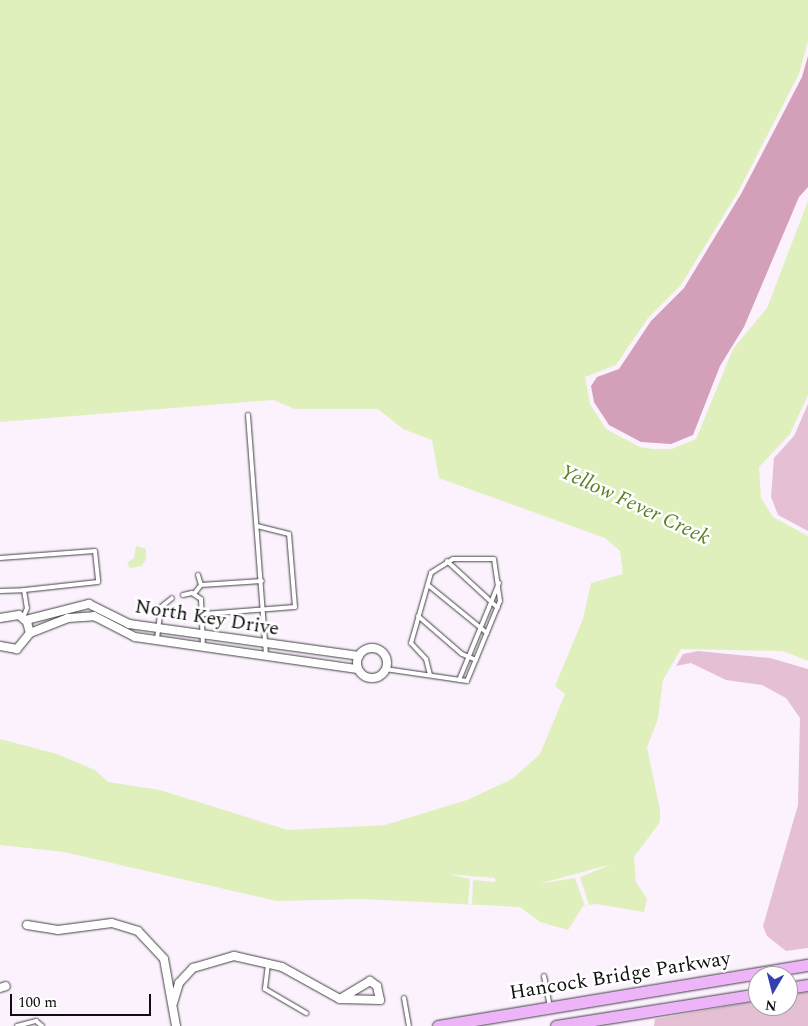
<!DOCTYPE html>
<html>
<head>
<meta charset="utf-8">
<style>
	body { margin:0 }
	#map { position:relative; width:808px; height:1026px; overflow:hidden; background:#fbf2fe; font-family:Spectral,serif }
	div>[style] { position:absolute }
	.green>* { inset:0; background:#e5bfd4 }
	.forest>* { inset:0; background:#d49fb9 }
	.water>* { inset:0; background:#dff0bc }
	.pier>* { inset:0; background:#fbf2fe }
	.roads { filter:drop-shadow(0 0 1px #424242) drop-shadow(0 0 1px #424242) }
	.service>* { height:4px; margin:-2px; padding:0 2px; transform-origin:2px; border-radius:2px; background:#fff }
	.minor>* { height:8px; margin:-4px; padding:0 4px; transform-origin:4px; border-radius:4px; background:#fff }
	.minor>.ring { margin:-4px; padding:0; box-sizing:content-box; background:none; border:8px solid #fff; border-radius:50% }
	.secondary>* { height:11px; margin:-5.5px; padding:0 5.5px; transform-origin:5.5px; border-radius:5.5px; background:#edb4f7 }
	span { translate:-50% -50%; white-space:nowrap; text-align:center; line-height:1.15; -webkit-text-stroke:5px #fff; paint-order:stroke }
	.street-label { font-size:20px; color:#0f0f0f }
	.water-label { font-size:21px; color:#5b8121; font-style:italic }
	.north { position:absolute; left:748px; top:966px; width:50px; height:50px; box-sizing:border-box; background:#fff; border:1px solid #9f9f9f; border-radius:50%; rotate:188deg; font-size:14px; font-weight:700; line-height:20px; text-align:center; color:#0f0f0f }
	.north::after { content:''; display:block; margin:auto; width:18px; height:22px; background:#343fb1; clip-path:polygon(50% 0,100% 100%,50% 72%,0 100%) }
	.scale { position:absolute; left:10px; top:994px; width:141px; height:22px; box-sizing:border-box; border:2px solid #0f0f0f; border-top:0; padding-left:6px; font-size:15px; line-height:18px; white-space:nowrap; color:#0f0f0f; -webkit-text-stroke:4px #fff; paint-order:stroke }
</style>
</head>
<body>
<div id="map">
	<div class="green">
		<i style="clip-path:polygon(808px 404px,808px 531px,778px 515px,771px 497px,774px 458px,794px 436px)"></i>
		<i style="clip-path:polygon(698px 651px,770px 658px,808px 669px,808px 948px,786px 951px,767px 936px,763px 926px,798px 805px,800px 718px,786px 698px,762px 685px,726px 680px,691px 663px,676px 666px,683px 654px)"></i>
		<i style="clip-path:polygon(808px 992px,808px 1026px,654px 1026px,655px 1019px,758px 1001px,758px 1006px,788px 1006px,788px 995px)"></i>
	</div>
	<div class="forest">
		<i style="clip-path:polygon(808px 56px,808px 187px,799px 197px,744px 327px,720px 366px,693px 435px,671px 444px,641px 442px,609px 425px,594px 402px,591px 386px,597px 377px,619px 369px,651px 321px,684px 288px,741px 194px,802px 77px)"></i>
	</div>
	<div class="water">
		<i style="clip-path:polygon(0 0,808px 0,808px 41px,799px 74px,738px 192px,681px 285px,648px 318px,616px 365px,585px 377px,590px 404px,606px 429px,640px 447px,653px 449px,672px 449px,696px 439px,733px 349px,767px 308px,808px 201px,808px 395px,790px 434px,759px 467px,761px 498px,773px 517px,808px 536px,808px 661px,783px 651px,681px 649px,663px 680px,658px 719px,647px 747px,660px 810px,660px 822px,634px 857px,636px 882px,647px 899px,644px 912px,596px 904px,583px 906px,568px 930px,540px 922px,520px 907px,364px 899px,277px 901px,64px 852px,0 845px,0 739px,57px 754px,95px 770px,108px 782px,160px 790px,288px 830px,385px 825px,467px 800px,512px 779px,540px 754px,565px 694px,555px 686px,583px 619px,591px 583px,623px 574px,620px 551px,605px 538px,439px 478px,432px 440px,403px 429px,378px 409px,295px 409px,273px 400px,0 422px)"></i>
		<i style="clip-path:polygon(136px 546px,146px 549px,146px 559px,142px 566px,130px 568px,127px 563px,134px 558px)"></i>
	</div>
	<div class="pier">
		<i style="clip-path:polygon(612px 864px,580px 877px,589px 905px,585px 906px,575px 878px,538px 884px)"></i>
		<i style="clip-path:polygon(448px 874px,495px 878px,495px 882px,473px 880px,472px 904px,468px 904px,470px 879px)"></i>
	</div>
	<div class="roads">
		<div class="service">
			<i style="left:248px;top:415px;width:241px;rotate:85.7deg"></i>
			<i style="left:0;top:558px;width:95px;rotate:-4.2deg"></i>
			<i style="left:95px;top:551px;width:31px;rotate:84deg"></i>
			<i style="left:98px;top:582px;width:74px;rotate:173.8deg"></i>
			<i style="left:447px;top:561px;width:69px;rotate:42.7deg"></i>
			<i style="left:198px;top:575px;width:10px;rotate:73deg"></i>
			<i style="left:428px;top:585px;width:76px;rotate:39.1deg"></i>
			<i style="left:0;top:591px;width:24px;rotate:-2deg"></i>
			<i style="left:24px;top:590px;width:18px;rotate:81deg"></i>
			<i style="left:27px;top:608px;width:11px;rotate:112deg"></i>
			<i style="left:194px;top:594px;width:11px;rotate:-52deg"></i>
			<i style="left:201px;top:585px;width:61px;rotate:-3.8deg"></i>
			<i style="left:183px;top:595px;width:9px;rotate:-13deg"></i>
			<i style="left:192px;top:593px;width:11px;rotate:34deg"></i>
			<i style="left:201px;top:599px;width:47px;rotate:87.6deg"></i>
			<i style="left:204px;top:614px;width:91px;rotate:-4.4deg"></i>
			<i style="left:295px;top:607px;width:73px;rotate:-94.7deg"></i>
			<i style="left:289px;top:534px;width:33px;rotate:-166deg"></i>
			<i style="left:418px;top:616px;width:58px;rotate:40.8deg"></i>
			<i style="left:462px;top:654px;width:15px;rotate:23deg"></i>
			<i style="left:157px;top:639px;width:32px;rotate:-83deg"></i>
			<i style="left:161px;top:607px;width:14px;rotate:-39deg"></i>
			<i style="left:385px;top:669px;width:83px;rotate:8.3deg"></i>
			<i style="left:467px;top:681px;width:87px;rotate:-67.6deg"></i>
			<i style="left:500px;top:601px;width:42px;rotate:-98.1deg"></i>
			<i style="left:494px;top:559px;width:41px;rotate:180deg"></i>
			<i style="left:453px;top:559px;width:26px;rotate:148deg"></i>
			<i style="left:431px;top:573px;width:73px;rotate:105.9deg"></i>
			<i style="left:411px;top:643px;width:22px;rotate:47deg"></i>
			<i style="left:426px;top:659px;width:16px;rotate:76deg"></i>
			<i style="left:459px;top:680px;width:105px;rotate:-67.6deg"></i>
			<i style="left:268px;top:964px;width:25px;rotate:97deg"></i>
			<i style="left:265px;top:989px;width:48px;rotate:30.3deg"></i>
			<i style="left:544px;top:976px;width:32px;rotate:79deg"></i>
			<i style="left:404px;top:998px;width:28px;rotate:80deg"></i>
			<i style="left:17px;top:1026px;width:20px;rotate:-15deg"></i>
			<i style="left:36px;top:1021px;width:8px;rotate:40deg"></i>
		</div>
		<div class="minor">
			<i style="left:0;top:618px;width:19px;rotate:-9deg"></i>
			<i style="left:19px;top:615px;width:11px;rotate:41deg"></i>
			<i style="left:27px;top:622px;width:11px;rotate:75deg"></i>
			<i style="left:30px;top:633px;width:21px;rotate:129deg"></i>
			<i style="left:17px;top:649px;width:17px;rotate:-170deg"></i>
			<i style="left:26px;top:620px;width:65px;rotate:-14.3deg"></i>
			<i style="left:89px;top:604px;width:45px;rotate:26.6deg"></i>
			<i style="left:129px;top:624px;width:232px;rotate:7.9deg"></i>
			<i style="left:30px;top:633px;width:41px;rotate:-21.5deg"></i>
			<i style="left:68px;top:618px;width:26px;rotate:-4deg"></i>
			<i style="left:94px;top:616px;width:46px;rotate:27.1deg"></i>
			<i style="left:135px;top:637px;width:225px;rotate:8.2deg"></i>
			<i class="ring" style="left:357px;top:648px;width:22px;height:22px"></i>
			<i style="left:27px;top:925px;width:31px;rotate:9deg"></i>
			<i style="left:58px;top:930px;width:54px;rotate:-7.4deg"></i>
			<i style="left:112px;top:923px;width:27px;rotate:17deg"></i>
			<i style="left:138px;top:931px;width:38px;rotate:47deg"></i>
			<i style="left:164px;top:959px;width:68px;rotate:79.8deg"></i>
			<i style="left:0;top:988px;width:6px;rotate:-18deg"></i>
			<i style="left:173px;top:1003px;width:21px;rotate:-73deg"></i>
			<i style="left:179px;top:983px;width:21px;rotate:-47deg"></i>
			<i style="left:193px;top:968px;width:43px;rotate:-16.3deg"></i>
			<i style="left:234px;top:956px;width:49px;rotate:12.9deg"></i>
			<i style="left:282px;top:967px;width:66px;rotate:28.9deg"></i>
			<i style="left:340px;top:999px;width:40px;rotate:1.4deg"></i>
			<i style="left:380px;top:1000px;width:14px;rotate:-102deg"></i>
			<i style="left:377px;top:986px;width:9px;rotate:-144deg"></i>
			<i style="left:370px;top:981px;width:35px;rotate:149deg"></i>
		</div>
		<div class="secondary">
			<i style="left:788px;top:988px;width:20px;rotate:-9deg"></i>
			<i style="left:438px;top:1026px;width:375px;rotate:-9.4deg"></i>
			<i style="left:556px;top:1026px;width:205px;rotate:-9deg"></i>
		</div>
	</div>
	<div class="street-label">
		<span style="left:207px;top:618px;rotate:9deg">North Key Drive</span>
		<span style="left:620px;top:976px;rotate:-9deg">Hancock Bridge Parkway</span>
	</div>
	<div class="water-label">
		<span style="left:635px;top:505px;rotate:25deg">Yellow Fever Creek</span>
	</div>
	<div class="north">N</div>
	<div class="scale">100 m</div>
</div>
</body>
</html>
